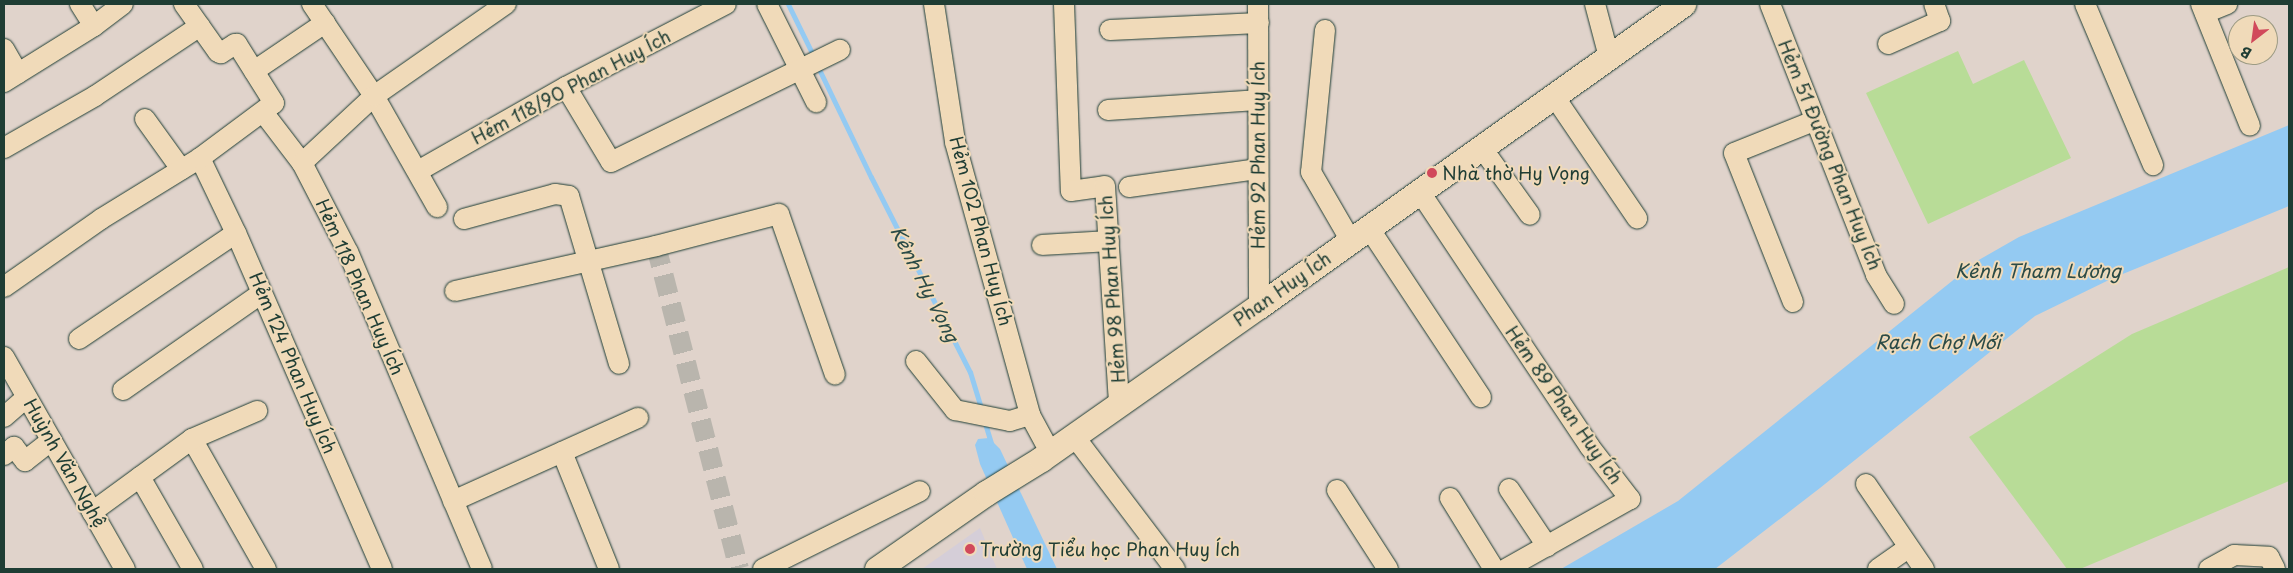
<!DOCTYPE html>
<html>
<head>
<meta charset="utf-8">
<style>
	body { margin:0 }
	#map { position:relative; width:2293px; height:573px; overflow:hidden; background:#e0d3cb; font-family:"Playpen Sans",sans-serif }
	div>[style] { position:absolute }
	.built>* { inset:0; background:#d5ced8 }
	.green>* { inset:0; background:#b8dc97 }
	.water>* { inset:0; background:#94caf2 }
	.stream>* { height:5px; margin:-2.5px; padding:0 2.5px; transform-origin:2.5px; border-radius:2.5px; background:#94caf2 }
	.minor-tunnel>* { height:20px; margin-top:-10px; transform-origin:0; background:repeating-linear-gradient(90deg,#b9b5ad 0 20px,transparent 0 30px) }
	.roads { filter:drop-shadow(0 0 1px #1f3d34) drop-shadow(0 0 1px #1f3d34) }
	.minor>* { height:20px; margin:-10px; padding:0 10px; transform-origin:10px; border-radius:10px; background:#f0dab9 }
	.major>* { height:25px; margin:-12.5px; padding:0 12.5px; transform-origin:12.5px; border-radius:12.5px; background:#f0dab9 }
	.dots>* { width:14px; height:14px; translate:-50% -50%; box-sizing:border-box; border:2px solid #f0dab9; border-radius:50% }
	span { translate:-50% -50%; white-space:nowrap; text-align:center; line-height:1.15; -webkit-text-stroke:4px #f0dab9; paint-order:stroke }
	.street-label { font-size:18px; color:#1f3d34 }
	.poi-label { font-size:18px; color:#1f3d34 }
	.left { translate:0 -50%; text-align:left }
	.water-label { font-size:19px; color:#2b4b47; font-style:italic }
	.frame { position:absolute; inset:0; border:5px solid #1f3d34; pointer-events:none }
	.north { position:absolute; left:2228px; top:15px; width:50px; height:50px; box-sizing:border-box; background:#f0dab9; border:1px solid #9c9b84; border-radius:50%; rotate:210deg; font-size:14px; font-weight:700; line-height:20px; text-align:center; color:#1f3d34 }
	.north::after { content:''; display:block; margin:auto; width:18px; height:22px; background:#d1495b; clip-path:polygon(50% 0,100% 100%,50% 72%,0 100%) }
</style>
</head>
<body>
<div id="map">
	<div class="built">
		<i style="clip-path:polygon(980px 528px,997px 569px,922px 569px)"></i>
	</div>
	<div class="green">
		<i style="clip-path:polygon(1958px 51px,1973px 84px,2024px 60px,2071px 158px,1928px 224px,1866px 93px)"></i>
		<i style="clip-path:polygon(2289px 267px,2289px 481px,2080px 569px,2067px 569px,1969px 437px,2132px 334px)"></i>
	</div>
	<div class="water">
		<i style="clip-path:polygon(2289px 125px,2289px 206px,2113px 278px,2035px 316px,1820px 488px,1715px 569px,1561px 569px,1678px 501px,1977px 261px,2019px 237px)"></i>
		<i style="clip-path:polygon(989px 438px,1000px 449px,1057px 569px,1027px 569px,980px 464px,975px 445px,978px 439px)"></i>
	</div>
	<div class="stream">
		<i style="left:788px;top:4px;width:59px;rotate:63.9deg"></i>
		<i style="left:817px;top:65px;width:124px;rotate:64.3deg"></i>
		<i style="left:871px;top:177px;width:219px;rotate:63.1deg"></i>
		<i style="left:970px;top:372px;width:39px;rotate:73deg"></i>
		<i style="left:984px;top:420px;width:24px;rotate:73deg"></i>
	</div>
	<div class="minor-tunnel">
		<i style="left:656px;top:246px;width:333px;rotate:75.6deg"></i>
	</div>
	<div class="roads">
		<div class="minor">
			<i style="left:80px;top:4px;width:26px;rotate:58deg"></i>
			<i style="left:312px;top:4px;width:111px;rotate:56deg"></i>
			<i style="left:374px;top:96px;width:128px;rotate:60.4deg"></i>
			<i style="left:767px;top:4px;width:110px;rotate:63.4deg"></i>
			<i style="left:934px;top:4px;width:140px;rotate:81.3deg"></i>
			<i style="left:955px;top:142px;width:283px;rotate:74.6deg"></i>
			<i style="left:1030px;top:415px;width:42px;rotate:61.6deg"></i>
			<i style="left:1064px;top:4px;width:187px;rotate:87.9deg"></i>
			<i style="left:1071px;top:191px;width:34px;rotate:-8deg"></i>
			<i style="left:1105px;top:186px;width:218px;rotate:86.3deg"></i>
			<i style="left:1258px;top:4px;width:302px;rotate:89.8deg"></i>
			<i style="left:1595px;top:4px;width:55px;rotate:75.2deg"></i>
			<i style="left:1770px;top:4px;width:291px;rotate:68.6deg"></i>
			<i style="left:1876px;top:275px;width:34px;rotate:58deg"></i>
			<i style="left:2085px;top:4px;width:175px;rotate:67.1deg"></i>
			<i style="left:2201px;top:4px;width:131px;rotate:68.1deg"></i>
			<i style="left:2205px;top:13px;width:24px;rotate:-22deg"></i>
			<i style="left:1110px;top:30px;width:149px;rotate:-2.7deg"></i>
			<i style="left:1325px;top:30px;width:143px;rotate:95.6deg"></i>
			<i style="left:1311px;top:172px;width:80px;rotate:59.9deg"></i>
			<i style="left:1888px;top:44px;width:57px;rotate:-23.9deg"></i>
			<i style="left:1940px;top:21px;width:18px;rotate:-109deg"></i>
			<i style="left:4px;top:49px;width:28px;rotate:60deg"></i>
			<i style="left:254px;top:71px;width:86px;rotate:-34.1deg"></i>
			<i style="left:4px;top:82px;width:106px;rotate:-31.9deg"></i>
			<i style="left:94px;top:26px;width:36px;rotate:-37deg"></i>
			<i style="left:566px;top:87px;width:87px;rotate:59deg"></i>
			<i style="left:611px;top:162px;width:255px;rotate:-26.1deg"></i>
			<i style="left:1554px;top:96px;width:148px;rotate:55.8deg"></i>
			<i style="left:1108px;top:110px;width:149px;rotate:-3.8deg"></i>
			<i style="left:263px;top:112px;width:64px;rotate:52.6deg"></i>
			<i style="left:145px;top:119px;width:62px;rotate:54.2deg"></i>
			<i style="left:4px;top:148px;width:105px;rotate:-29.7deg"></i>
			<i style="left:95px;top:96px;width:126px;rotate:-33.7deg"></i>
			<i style="left:1482px;top:148px;width:82px;rotate:54.4deg"></i>
			<i style="left:200px;top:158px;width:83px;rotate:64.4deg"></i>
			<i style="left:236px;top:233px;width:366px;rotate:66.5deg"></i>
			<i style="left:418px;top:171px;width:170px;rotate:-29.6deg"></i>
			<i style="left:566px;top:87px;width:180px;rotate:-27.4deg"></i>
			<i style="left:1129px;top:187px;width:129px;rotate:-8deg"></i>
			<i style="left:1420px;top:192px;width:306px;rotate:56.3deg"></i>
			<i style="left:1590px;top:447px;width:66px;rotate:52.4deg"></i>
			<i style="left:1630px;top:499px;width:142px;rotate:150.6deg"></i>
			<i style="left:464px;top:219px;width:94px;rotate:-15.4deg"></i>
			<i style="left:555px;top:194px;width:14px;rotate:8deg"></i>
			<i style="left:569px;top:196px;width:175px;rotate:73.4deg"></i>
			<i style="left:1369px;top:228px;width:203px;rotate:56.5deg"></i>
			<i style="left:1042px;top:245px;width:67px;rotate:-3.4deg"></i>
			<i style="left:4px;top:287px;width:118px;rotate:-35deg"></i>
			<i style="left:101px;top:219px;width:116px;rotate:-31.6deg"></i>
			<i style="left:200px;top:158px;width:92px;rotate:-36.6deg"></i>
			<i style="left:274px;top:103px;width:70px;rotate:-122.1deg"></i>
			<i style="left:237px;top:44px;width:2px;rotate:180deg"></i>
			<i style="left:235px;top:44px;width:17px;rotate:147deg"></i>
			<i style="left:221px;top:53px;width:3px;rotate:-162deg"></i>
			<i style="left:218px;top:52px;width:59px;rotate:-125.3deg"></i>
			<i style="left:455px;top:291px;width:206px;rotate:-12.6deg"></i>
			<i style="left:656px;top:246px;width:127px;rotate:-14.6deg"></i>
			<i style="left:779px;top:214px;width:170px;rotate:70.8deg"></i>
			<i style="left:1793px;top:302px;width:160px;rotate:-111.6deg"></i>
			<i style="left:1734px;top:153px;width:88px;rotate:-21.9deg"></i>
			<i style="left:79px;top:339px;width:189px;rotate:-34deg"></i>
			<i style="left:4px;top:357px;width:244px;rotate:60.3deg"></i>
			<i style="left:916px;top:361px;width:63px;rotate:51.5deg"></i>
			<i style="left:955px;top:410px;width:56px;rotate:11.3deg"></i>
			<i style="left:1010px;top:421px;width:21px;rotate:-17deg"></i>
			<i style="left:123px;top:390px;width:169px;rotate:-34.9deg"></i>
			<i style="left:4px;top:417px;width:30px;rotate:-41deg"></i>
			<i style="left:1074px;top:436px;width:167px;rotate:52.8deg"></i>
			<i style="left:192px;top:439px;width:150px;rotate:60.4deg"></i>
			<i style="left:562px;top:452px;width:126px;rotate:68.1deg"></i>
			<i style="left:4px;top:455px;width:13px;rotate:-39deg"></i>
			<i style="left:14px;top:447px;width:18px;rotate:52deg"></i>
			<i style="left:25px;top:461px;width:34px;rotate:-38deg"></i>
			<i style="left:140px;top:477px;width:106px;rotate:60.1deg"></i>
			<i style="left:1866px;top:484px;width:103px;rotate:55.7deg"></i>
			<i style="left:1509px;top:489px;width:69px;rotate:56.3deg"></i>
			<i style="left:1337px;top:490px;width:94px;rotate:57.2deg"></i>
			<i style="left:1450px;top:498px;width:84px;rotate:58.2deg"></i>
			<i style="left:453px;top:501px;width:203px;rotate:-24.2deg"></i>
			<i style="left:92px;top:512px;width:124px;rotate:-36.1deg"></i>
			<i style="left:192px;top:439px;width:71px;rotate:-23.3deg"></i>
			<i style="left:482px;top:569px;width:344px;rotate:-112.9deg"></i>
			<i style="left:348px;top:252px;width:100px;rotate:-117.3deg"></i>
			<i style="left:302px;top:163px;width:98px;rotate:-42.9deg"></i>
			<i style="left:374px;top:96px;width:161px;rotate:-34.9deg"></i>
			<i style="left:763px;top:569px;width:175px;rotate:-26.4deg"></i>
			<i style="left:1878px;top:569px;width:37px;rotate:-35deg"></i>
			<i style="left:2209px;top:569px;width:29px;rotate:-29deg"></i>
			<i style="left:2234px;top:555px;width:35px;rotate:3deg"></i>
			<i style="left:2269px;top:557px;width:13px;rotate:63deg"></i>
		</div>
		<div class="major">
			<i style="left:877px;top:569px;width:133px;rotate:-34.9deg"></i>
			<i style="left:986px;top:493px;width:65px;rotate:-31.7deg"></i>
			<i style="left:1041px;top:459px;width:266px;rotate:-35.1deg"></i>
			<i style="left:1259px;top:306px;width:521px;rotate:-35.46deg"></i>
		</div>
	</div>
	<div class="dots">
		<i style="left:1432px;top:173px;background:#d1495b"></i>
		<i style="left:970px;top:549px;background:#d1495b"></i>
	</div>
	<div class="street-label">
		<span style="left:571px;top:87px;rotate:-28deg">Hẻm 118/90 Phan Huy Ích</span>
		<span style="left:1258px;top:155px;rotate:-90deg">Hẻm 92 Phan Huy Ích</span>
		<span style="left:1830px;top:155px;rotate:68deg">Hẻm 51 Đường Phan Huy Ích</span>
		<span style="left:981px;top:231px;rotate:75deg">Hẻm 102 Phan Huy Ích</span>
		<span style="left:360px;top:287px;rotate:66deg">Hẻm 118 Phan Huy Ích</span>
		<span style="left:1112px;top:289px;rotate:-94deg">Hẻm 98 Phan Huy Ích</span>
		<span style="left:1282px;top:289px;rotate:-35deg">Phan Huy Ích</span>
		<span style="left:293px;top:363px;rotate:67deg">Hẻm 124 Phan Huy Ích</span>
		<span style="left:1564px;top:405px;rotate:55deg">Hẻm 89 Phan Huy Ích</span>
		<span style="left:65px;top:463px;rotate:60deg">Huỳnh Văn Nghệ</span>
	</div>
	<div class="poi-label">
		<span class="left" style="left:1442px;top:173px">Nhà thờ Hy Vọng</span>
		<span class="left" style="left:980px;top:549px">Trường Tiểu học Phan Huy Ích</span>
	</div>
	<div class="water-label">
		<span style="left:2038px;top:271px">Kênh Tham Lương</span>
		<span style="left:925px;top:284px;rotate:63deg">Kênh Hy Vọng</span>
		<span style="left:1938px;top:342px">Rạch Chợ Mới</span>
	</div>
	<div class="frame"></div>
	<div class="north">B</div>
</div>
</body>
</html>
